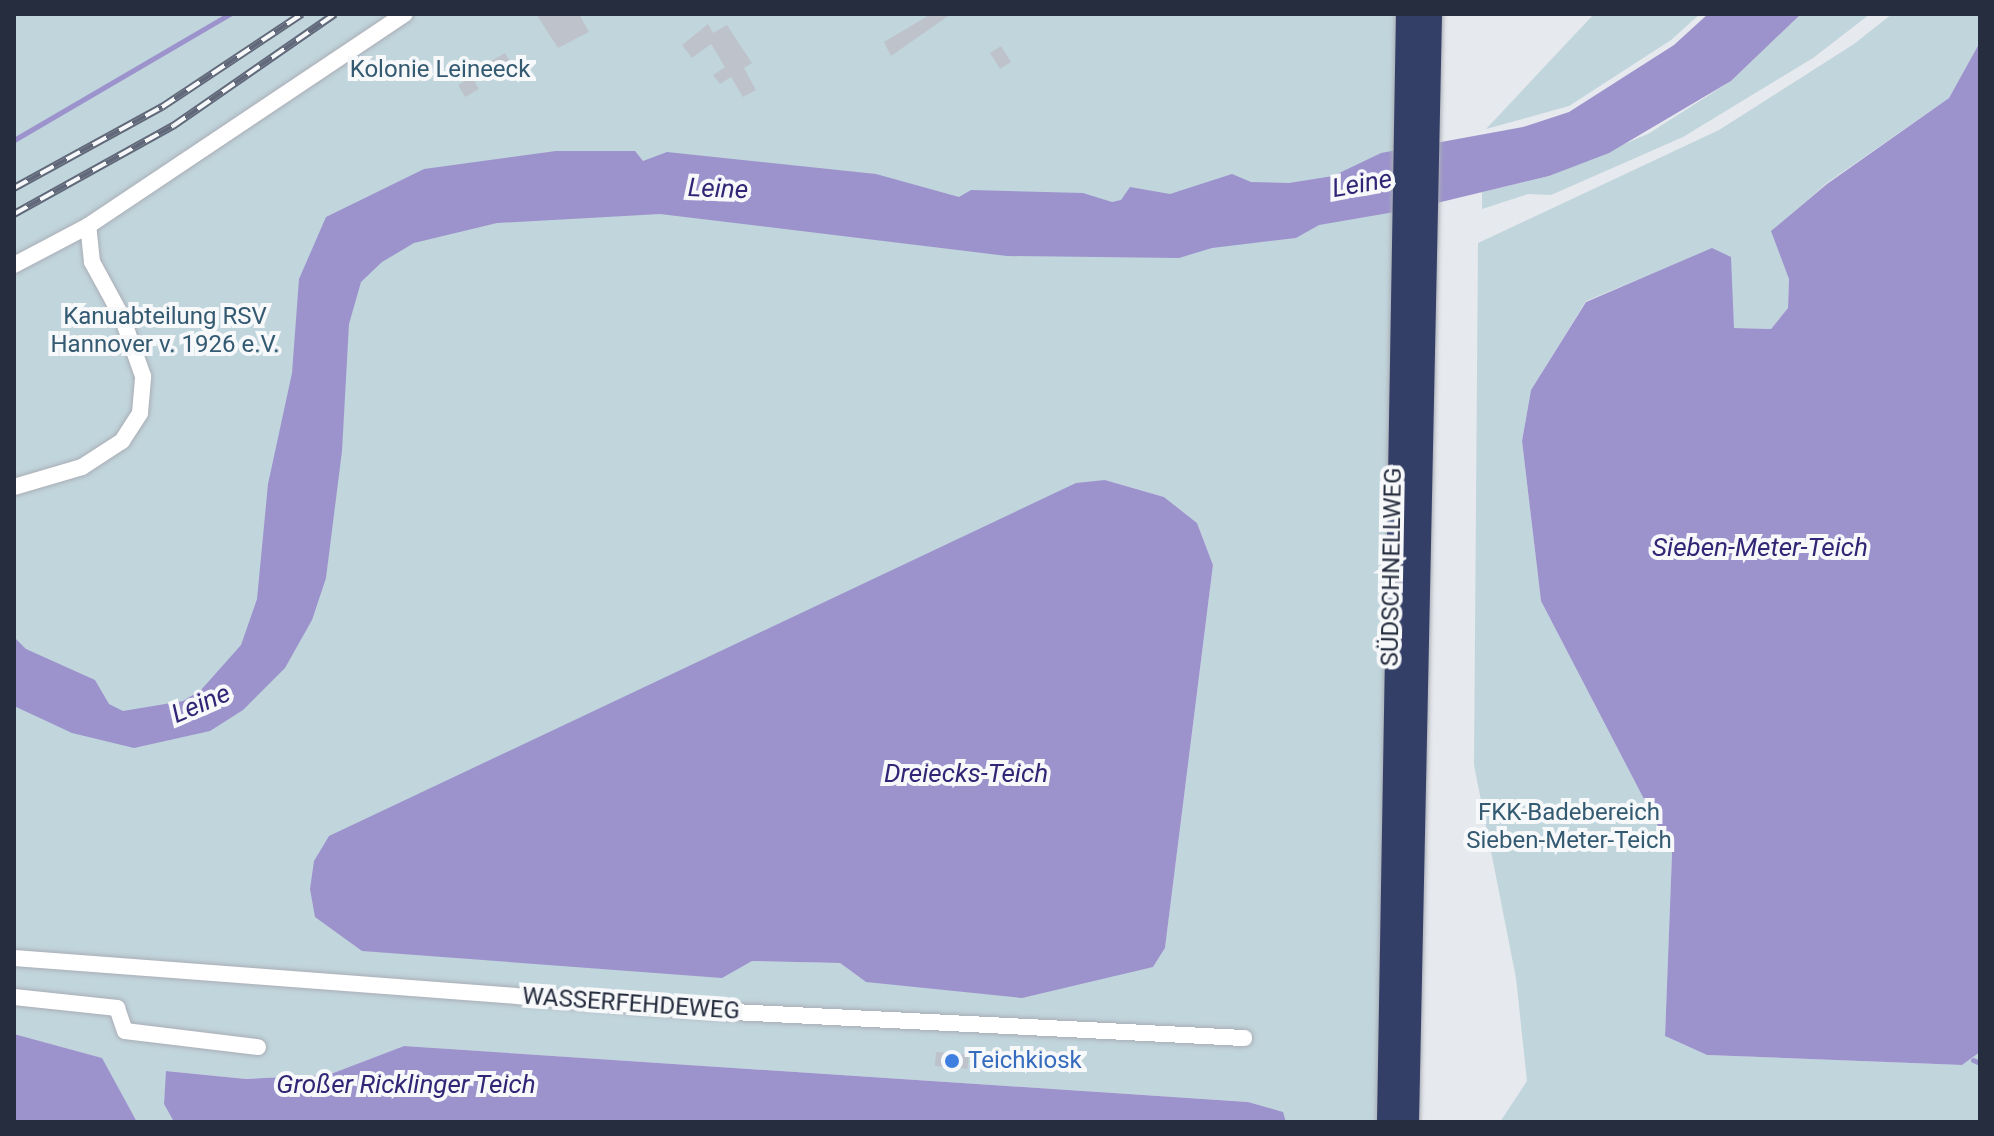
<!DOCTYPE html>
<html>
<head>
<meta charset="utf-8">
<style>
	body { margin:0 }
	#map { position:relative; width:1994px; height:1136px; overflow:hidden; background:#e6e9ed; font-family:Roboto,sans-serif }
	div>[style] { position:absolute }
	.green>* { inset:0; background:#c1d5dc }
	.water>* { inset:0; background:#9c93cd }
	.stream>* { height:5px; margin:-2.5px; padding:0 2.5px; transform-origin:2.5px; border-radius:2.5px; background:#9c93cd }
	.building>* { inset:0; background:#bec3cb; transform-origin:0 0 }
	.roads { filter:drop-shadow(0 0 2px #a9adb5) drop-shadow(0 0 2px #a9adb5) }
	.minor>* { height:16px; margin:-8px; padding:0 8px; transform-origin:8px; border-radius:8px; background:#fff }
	.highway>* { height:24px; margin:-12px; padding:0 12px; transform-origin:12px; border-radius:12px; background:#343f68 }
	.rail>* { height:8px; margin-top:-4px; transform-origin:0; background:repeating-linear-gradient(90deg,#f6f8fa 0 15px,#616879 0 30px); box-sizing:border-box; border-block:2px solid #616879 }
	.dots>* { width:22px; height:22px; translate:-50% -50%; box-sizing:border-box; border:4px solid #f6f8fa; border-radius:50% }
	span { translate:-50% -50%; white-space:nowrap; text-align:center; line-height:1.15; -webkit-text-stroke:8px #f6f8fa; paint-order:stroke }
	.park-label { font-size:24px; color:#345a72 }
	.street-label { font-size:24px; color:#262d3e }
	.shop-label { font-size:24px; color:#366cbe }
	.left { translate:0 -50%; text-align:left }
	.water-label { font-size:26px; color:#322575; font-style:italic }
	.frame { position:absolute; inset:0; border:16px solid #262d3e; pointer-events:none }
</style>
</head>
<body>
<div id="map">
	<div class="green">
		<i style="clip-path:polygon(evenodd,14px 14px,1397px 14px,1377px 1122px,1286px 1122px,1282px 1112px,1248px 1102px,404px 1046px,328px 1075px,246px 1079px,167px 1071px,164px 1104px,174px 1122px,137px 1122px,101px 1058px,14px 1034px,14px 14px,1105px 480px,1164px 497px,1197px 523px,1213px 565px,1165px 948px,1153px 967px,866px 982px,840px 963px,752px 961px,1105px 480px)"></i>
		<i style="clip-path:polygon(1594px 14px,1700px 14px,1671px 40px,1569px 106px,1486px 129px)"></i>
		<i style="clip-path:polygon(1801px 14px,1870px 14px,1813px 58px,1683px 137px,1551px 195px,1528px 194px,1482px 209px,1482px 192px,1549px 176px,1648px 134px,1731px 81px)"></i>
		<i style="clip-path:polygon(1892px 14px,1980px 14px,1980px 42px,1949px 98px,1827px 183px,1772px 231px,1789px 278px,1788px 308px,1771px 329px,1734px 328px,1731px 299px,1712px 249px,1586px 301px,1531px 390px,1522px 441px,1541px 601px,1672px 853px,1665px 1036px,1707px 1055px,1962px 1065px,1980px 1052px,1980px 1122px,1500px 1122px,1527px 1081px,1516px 978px,1474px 765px,1478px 243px,1719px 130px,1854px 44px)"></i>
	</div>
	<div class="water">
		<i style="clip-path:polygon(1708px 14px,1801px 14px,1731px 81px,1609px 153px,1549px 176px,1412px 209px,1319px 225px,1296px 238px,1212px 248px,1179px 258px,1007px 256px,660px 214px,497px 223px,414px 243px,382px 262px,361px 282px,349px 324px,342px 451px,326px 578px,312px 620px,285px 668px,243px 710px,210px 731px,134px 748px,72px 733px,14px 706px,14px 637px,26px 649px,95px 680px,109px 704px,123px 711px,183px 701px,201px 690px,241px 645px,257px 599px,268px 484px,292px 373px,299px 279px,326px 217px,424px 169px,556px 151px,635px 151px,643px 161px,667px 152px,876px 174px,959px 197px,971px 190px,1083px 193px,1112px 202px,1121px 200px,1130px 187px,1170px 194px,1232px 174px,1251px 182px,1289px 183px,1333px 176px,1381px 153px,1523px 127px,1569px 112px,1674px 45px)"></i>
		<i style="clip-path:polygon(1980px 42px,1980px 1052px,1962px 1065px,1707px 1055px,1665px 1036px,1672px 853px,1541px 601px,1522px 441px,1531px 390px,1586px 302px,1712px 248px,1731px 257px,1734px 328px,1771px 329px,1788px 308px,1789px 279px,1771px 231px,1827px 184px,1949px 98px)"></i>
		<i style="clip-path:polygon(1105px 480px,1164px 497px,1197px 523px,1213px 565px,1165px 948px,1153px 967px,1022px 998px,866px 982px,840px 963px,752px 961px,722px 978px,362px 951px,315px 917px,310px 889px,314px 861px,329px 836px,1076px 483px)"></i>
		<i style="clip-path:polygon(14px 1034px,102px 1058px,137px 1122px,14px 1122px)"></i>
		<i style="clip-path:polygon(404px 1046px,1248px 1102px,1283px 1112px,1286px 1122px,174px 1122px,164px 1104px,166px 1071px,246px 1079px,328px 1075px)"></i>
	</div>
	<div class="stream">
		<i style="left:14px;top:140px;width:250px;rotate:-30.3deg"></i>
		<i style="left:1973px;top:1060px;width:8px;rotate:23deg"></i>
	</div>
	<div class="building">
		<i style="clip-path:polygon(536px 14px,579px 14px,589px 32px,558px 48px)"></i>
		<i style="clip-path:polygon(931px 14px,951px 14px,891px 56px,884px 42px)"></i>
		<i style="clip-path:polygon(708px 24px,713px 33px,727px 25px,752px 63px,744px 68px,756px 90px,743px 97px,731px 77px,720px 84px,713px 75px,725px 67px,711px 44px,692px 58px,682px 45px)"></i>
		<i style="left:1001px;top:46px;width:19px;height:13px;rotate:58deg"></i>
		<i style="left:505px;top:53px;width:20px;height:15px;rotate:60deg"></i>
		<i style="left:472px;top:77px;width:14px;height:16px;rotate:60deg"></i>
		<i style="left:936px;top:1052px;width:33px;height:14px;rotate:5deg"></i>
	</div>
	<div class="roads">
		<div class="minor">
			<i style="left:14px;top:265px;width:84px;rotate:-27.8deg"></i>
			<i style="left:14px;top:487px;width:71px;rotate:-16.4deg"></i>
			<i style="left:82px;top:467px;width:48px;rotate:-33deg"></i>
			<i style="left:122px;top:441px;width:33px;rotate:-57deg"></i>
			<i style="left:140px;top:413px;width:37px;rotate:-85deg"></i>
			<i style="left:143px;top:376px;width:63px;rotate:-109.6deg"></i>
			<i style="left:122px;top:317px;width:63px;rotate:-118.6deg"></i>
			<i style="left:92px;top:262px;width:36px;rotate:-96deg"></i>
			<i style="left:88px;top:226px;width:381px;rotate:-33.8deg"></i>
			<i style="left:14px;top:958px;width:702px;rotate:4.33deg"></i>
			<i style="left:714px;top:1011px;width:531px;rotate:2.92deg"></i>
			<i style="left:14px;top:997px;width:104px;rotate:6.1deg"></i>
			<i style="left:117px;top:1008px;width:24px;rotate:71deg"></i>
			<i style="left:125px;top:1031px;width:134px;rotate:6.9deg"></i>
		</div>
		<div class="highway">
			<i style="left:1389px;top:1122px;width:1108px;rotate:-89.02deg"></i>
			<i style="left:1407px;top:1122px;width:1108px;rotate:-88.81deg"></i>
		</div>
	</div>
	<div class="rail">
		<i style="left:14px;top:188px;width:169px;rotate:-28.7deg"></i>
		<i style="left:162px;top:107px;width:168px;rotate:-33.6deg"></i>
		<i style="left:14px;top:214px;width:182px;rotate:-29deg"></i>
		<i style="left:173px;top:126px;width:197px;rotate:-34.7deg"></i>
	</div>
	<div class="dots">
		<i style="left:952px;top:1061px;background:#3f7fe0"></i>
	</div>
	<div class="park-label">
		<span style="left:440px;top:70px">Kolonie Leineeck</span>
		<span style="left:165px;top:331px">Kanuabteilung RSV<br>Hannover v. 1926 e.V.</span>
		<span style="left:1569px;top:827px">FKK-Badebereich<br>Sieben-Meter-Teich</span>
	</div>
	<div class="street-label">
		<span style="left:1392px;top:567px;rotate:-89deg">SÜDSCHNELLWEG</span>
		<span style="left:631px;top:1004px;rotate:4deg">WASSERFEHDEWEG</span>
	</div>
	<div class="shop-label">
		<span class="left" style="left:968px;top:1061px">Teichkiosk</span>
	</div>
	<div class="water-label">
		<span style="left:1362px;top:184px;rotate:-10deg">Leine</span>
		<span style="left:718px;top:189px;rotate:2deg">Leine</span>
		<span style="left:1760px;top:548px">Sieben-Meter-Teich</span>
		<span style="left:201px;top:704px;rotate:-23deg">Leine</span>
		<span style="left:966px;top:774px">Dreiecks-Teich</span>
		<span style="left:406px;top:1085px">Großer Ricklinger Teich</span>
	</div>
	<div class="frame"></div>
</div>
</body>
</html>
